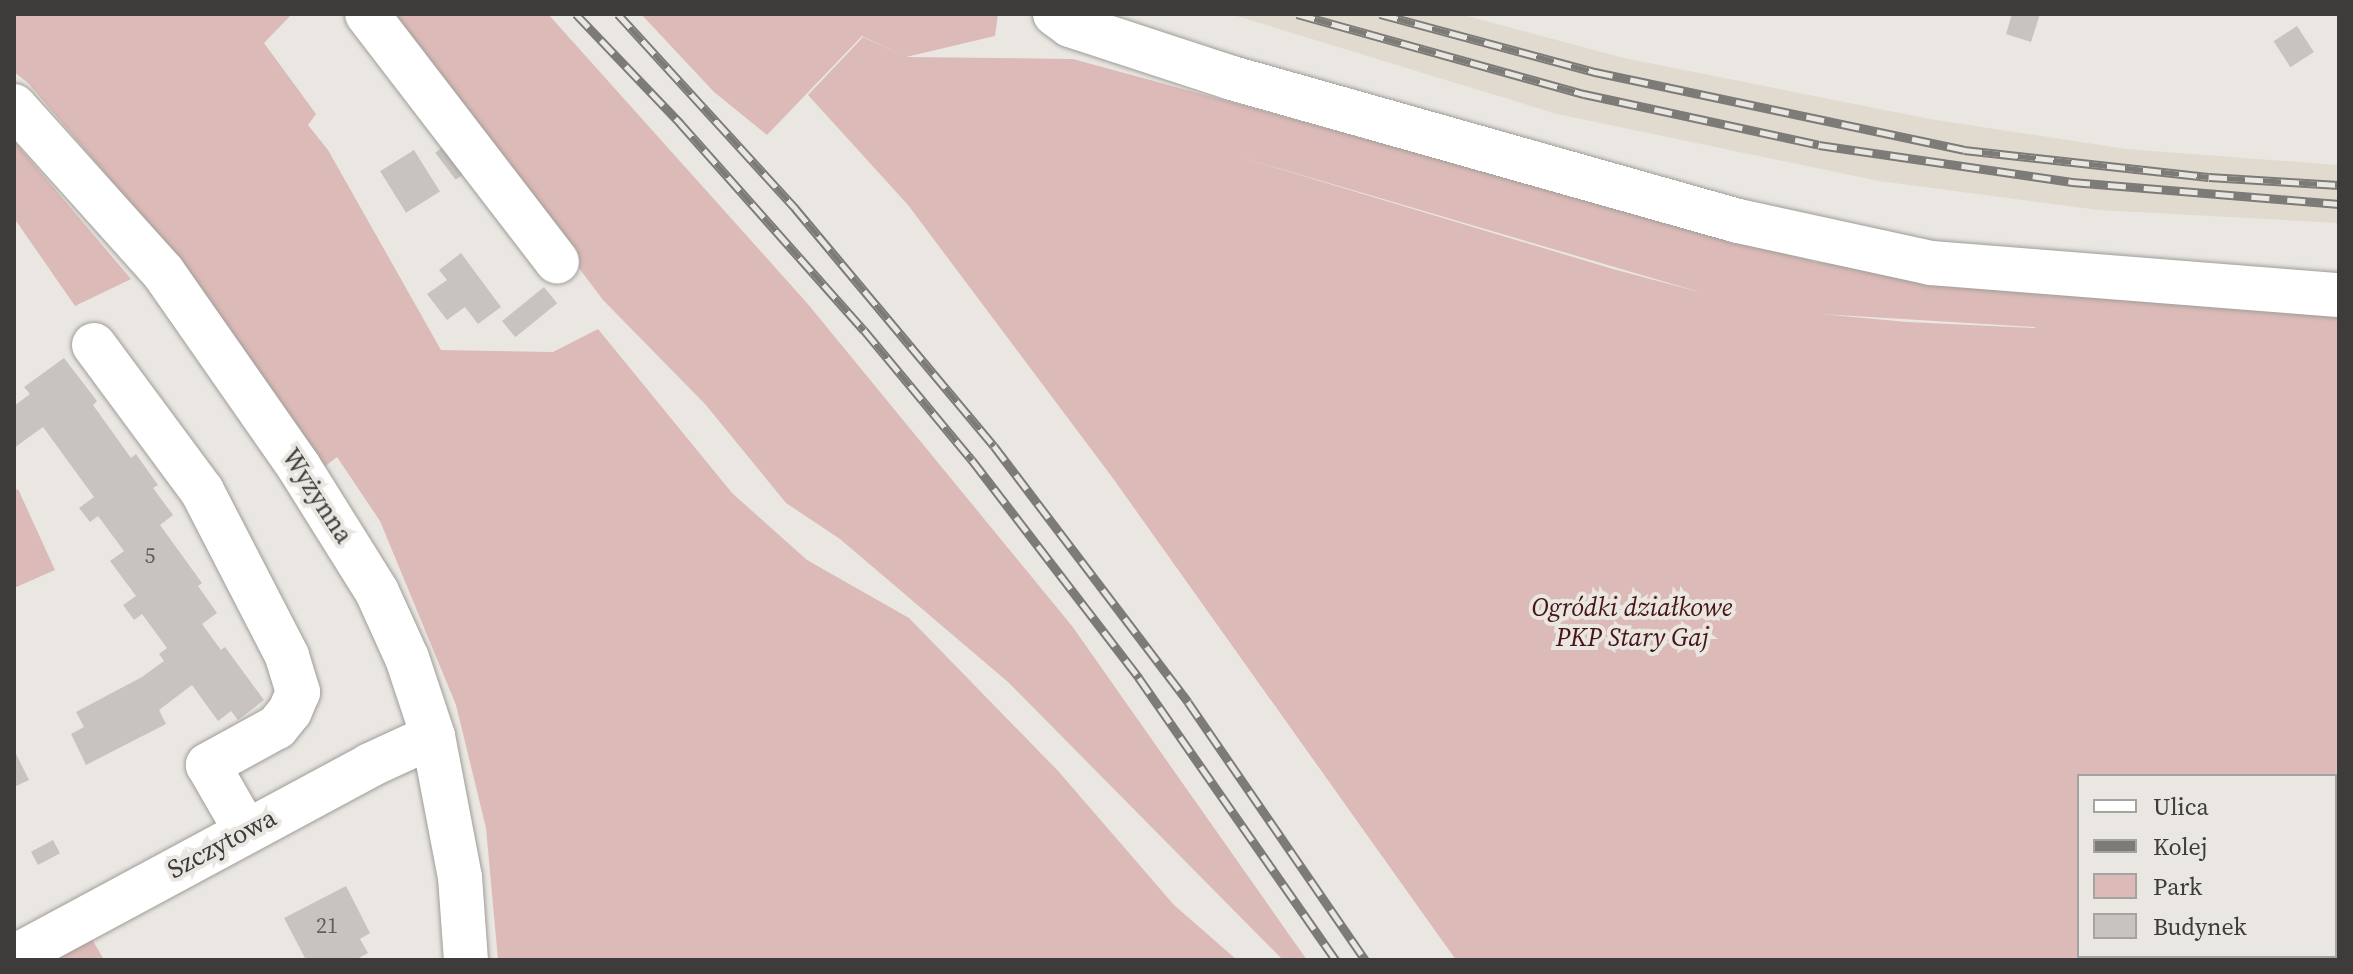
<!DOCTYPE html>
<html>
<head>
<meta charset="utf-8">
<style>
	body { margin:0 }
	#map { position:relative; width:2353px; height:974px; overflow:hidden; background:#eae7e2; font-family:"Source Serif 4",serif }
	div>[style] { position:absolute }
	.built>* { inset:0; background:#e1dbcf }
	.green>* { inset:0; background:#dcbab7 }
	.building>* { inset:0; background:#c8c3bf; transform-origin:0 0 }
	.roads { filter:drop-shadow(0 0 2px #9f9d98) drop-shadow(0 0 2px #9f9d98) }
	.minor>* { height:44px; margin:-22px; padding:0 22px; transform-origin:22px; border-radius:22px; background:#fff }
	.rail>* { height:9px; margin-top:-4.5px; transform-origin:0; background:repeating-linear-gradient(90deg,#eae7e2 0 18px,#7c7b78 0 36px); box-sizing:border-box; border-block:2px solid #7c7b78 }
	span { translate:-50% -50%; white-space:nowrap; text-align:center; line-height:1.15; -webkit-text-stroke:8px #eae7e2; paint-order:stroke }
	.number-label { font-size:22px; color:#605e5b }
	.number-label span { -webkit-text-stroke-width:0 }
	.street-label { font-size:26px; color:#3d3c3a }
	.park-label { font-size:26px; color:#481515; font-style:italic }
	.frame { position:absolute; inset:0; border:16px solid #3d3c3a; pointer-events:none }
	.legend { position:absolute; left:2077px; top:774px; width:260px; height:184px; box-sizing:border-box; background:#eae7e2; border:2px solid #a5a39f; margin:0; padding:10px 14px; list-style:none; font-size:24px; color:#3d3c3a }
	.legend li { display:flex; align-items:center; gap:16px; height:40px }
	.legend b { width:40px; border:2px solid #a5a39f }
</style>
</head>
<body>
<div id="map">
	<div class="built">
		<i style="clip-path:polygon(1230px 14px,1460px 14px,1624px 58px,1930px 119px,2126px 149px,2339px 165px,2339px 223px,2098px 210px,1879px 181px,1557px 114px)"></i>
	</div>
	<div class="green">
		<i style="clip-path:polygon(14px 14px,292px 14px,264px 43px,316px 114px,308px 125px,328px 150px,441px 350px,553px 352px,598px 329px,732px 493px,807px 560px,909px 618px,1059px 772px,1174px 905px,1237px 960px,498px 960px,486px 828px,456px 705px,380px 521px,337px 457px,314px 475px,179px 260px,28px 83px,14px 72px)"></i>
		<i style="clip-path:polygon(388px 14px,548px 14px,807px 303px,1072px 626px,1307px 960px,1283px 960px,1008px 682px,840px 539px,786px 503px,705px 404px,603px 300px)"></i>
		<i style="clip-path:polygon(evenodd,641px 14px,998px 14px,995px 36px,906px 57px,1073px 59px,1816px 262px,1922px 275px,2339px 309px,2339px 960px,1456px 960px,1112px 477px,908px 205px,808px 95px,863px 37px,906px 57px,862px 36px,767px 135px,714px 92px,641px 14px,1233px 155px,1703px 293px,1613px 269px,1233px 155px,641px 14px,1821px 314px,2035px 327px,2035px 328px,1907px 322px,1821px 314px,641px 14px,2079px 776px,2335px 776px,2335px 956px,2079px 956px,2079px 776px)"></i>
		<i style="clip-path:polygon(14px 141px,131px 279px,75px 306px,14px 218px)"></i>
		<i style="clip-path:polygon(18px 489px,55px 570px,14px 588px,14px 491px)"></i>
		<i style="clip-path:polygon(92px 939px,104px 960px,52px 960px)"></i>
	</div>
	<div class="building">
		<i style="clip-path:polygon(2012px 14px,2040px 14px,2031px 42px,2006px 34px)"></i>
		<i style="left:2297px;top:26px;width:31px;height:28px;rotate:57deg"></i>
		<i style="left:448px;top:143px;width:34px;height:16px;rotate:53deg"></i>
		<i style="left:414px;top:150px;width:49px;height:40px;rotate:58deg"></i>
		<i style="clip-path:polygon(461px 253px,501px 307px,478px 324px,465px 307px,447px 320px,427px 294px,447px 280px,439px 270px)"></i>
		<i style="left:544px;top:287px;width:21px;height:54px;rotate:51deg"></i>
		<i style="clip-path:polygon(64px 358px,97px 401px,93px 405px,131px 458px,136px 454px,158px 485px,153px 488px,173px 515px,160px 525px,202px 583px,198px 586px,217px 613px,202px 624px,221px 650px,225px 647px,264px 700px,238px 720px,231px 711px,218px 721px,192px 685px,159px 710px,166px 724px,86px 765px,71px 734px,84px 727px,76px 712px,142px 677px,164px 661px,159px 654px,167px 648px,142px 614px,134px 620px,123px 605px,136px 596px,110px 561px,124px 551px,98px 516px,90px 522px,79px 508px,94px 497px,43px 427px,14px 448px,14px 406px,30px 394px,24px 387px)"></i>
		<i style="clip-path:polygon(14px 750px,29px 780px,14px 787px)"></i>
		<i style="left:53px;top:840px;width:15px;height:25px;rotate:62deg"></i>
		<i style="clip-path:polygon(346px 886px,370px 933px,360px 939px,368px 953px,355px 960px,306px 960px,284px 918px)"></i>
	</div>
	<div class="roads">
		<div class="minor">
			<i style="left:367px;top:14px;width:312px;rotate:52.5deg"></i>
			<i style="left:1055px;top:14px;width:19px;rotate:36deg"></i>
			<i style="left:1070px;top:25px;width:170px;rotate:18.1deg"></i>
			<i style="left:1232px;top:78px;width:526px;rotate:15.78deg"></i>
			<i style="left:1738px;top:221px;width:198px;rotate:12.3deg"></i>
			<i style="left:1931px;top:263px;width:409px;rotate:4.5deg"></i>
			<i style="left:14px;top:106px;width:223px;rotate:48.1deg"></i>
			<i style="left:163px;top:272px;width:238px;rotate:55.1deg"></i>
			<i style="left:299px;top:467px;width:147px;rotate:58deg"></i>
			<i style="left:377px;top:592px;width:72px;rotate:65.6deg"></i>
			<i style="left:407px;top:658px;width:82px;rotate:71.6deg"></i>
			<i style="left:433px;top:736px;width:144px;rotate:79.2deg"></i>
			<i style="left:460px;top:877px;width:83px;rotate:85.9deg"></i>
			<i style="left:94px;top:345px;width:182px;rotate:53.5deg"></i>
			<i style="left:202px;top:491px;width:186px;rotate:62.7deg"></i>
			<i style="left:287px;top:656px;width:38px;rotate:73deg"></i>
			<i style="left:298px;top:692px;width:21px;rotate:113deg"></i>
			<i style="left:290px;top:711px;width:21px;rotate:129deg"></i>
			<i style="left:277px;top:727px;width:79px;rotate:151.2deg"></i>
			<i style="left:208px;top:765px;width:76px;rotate:60.1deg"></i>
			<i style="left:14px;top:957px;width:404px;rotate:-28.3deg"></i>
			<i style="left:370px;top:765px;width:69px;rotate:-24.7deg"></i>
		</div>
	</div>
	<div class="rail">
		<i style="left:576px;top:14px;width:151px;rotate:46.3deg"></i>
		<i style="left:680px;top:123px;width:277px;rotate:48.4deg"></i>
		<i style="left:864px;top:330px;width:169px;rotate:50.3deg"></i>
		<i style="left:972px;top:460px;width:275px;rotate:52.5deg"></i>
		<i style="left:1139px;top:678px;width:344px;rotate:55.1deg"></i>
		<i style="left:618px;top:14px;width:263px;rotate:47.6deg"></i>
		<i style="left:795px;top:208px;width:310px;rotate:50.1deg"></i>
		<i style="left:994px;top:446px;width:321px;rotate:52.8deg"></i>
		<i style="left:1188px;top:702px;width:313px;rotate:55.5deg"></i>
		<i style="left:1297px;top:14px;width:298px;rotate:15.6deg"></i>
		<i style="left:1584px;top:94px;width:240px;rotate:12.2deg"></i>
		<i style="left:1819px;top:145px;width:256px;rotate:8.3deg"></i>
		<i style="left:2072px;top:182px;width:268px;rotate:4.7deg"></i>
		<i style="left:1380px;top:14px;width:223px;rotate:15.1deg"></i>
		<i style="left:1595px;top:72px;width:377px;rotate:11.9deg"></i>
		<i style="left:1964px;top:150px;width:246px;rotate:6.3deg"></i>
		<i style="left:2209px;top:177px;width:130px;rotate:3.5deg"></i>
	</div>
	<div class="number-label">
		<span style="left:150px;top:556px">5</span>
		<span style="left:327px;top:926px">21</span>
	</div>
	<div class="street-label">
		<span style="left:317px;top:496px;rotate:57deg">Wyżynna</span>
		<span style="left:222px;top:844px;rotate:-28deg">Szczytowa</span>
	</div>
	<div class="park-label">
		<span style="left:1632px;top:623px">Ogródki działkowe<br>PKP Stary Gaj</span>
	</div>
	<div class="frame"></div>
	<ul class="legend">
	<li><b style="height:10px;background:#fff"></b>Ulica</li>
	<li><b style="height:10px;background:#7c7b78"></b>Kolej</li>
	<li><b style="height:22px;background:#dcbab7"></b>Park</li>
	<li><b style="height:22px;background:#c8c3bf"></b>Budynek</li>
	</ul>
</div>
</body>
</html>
